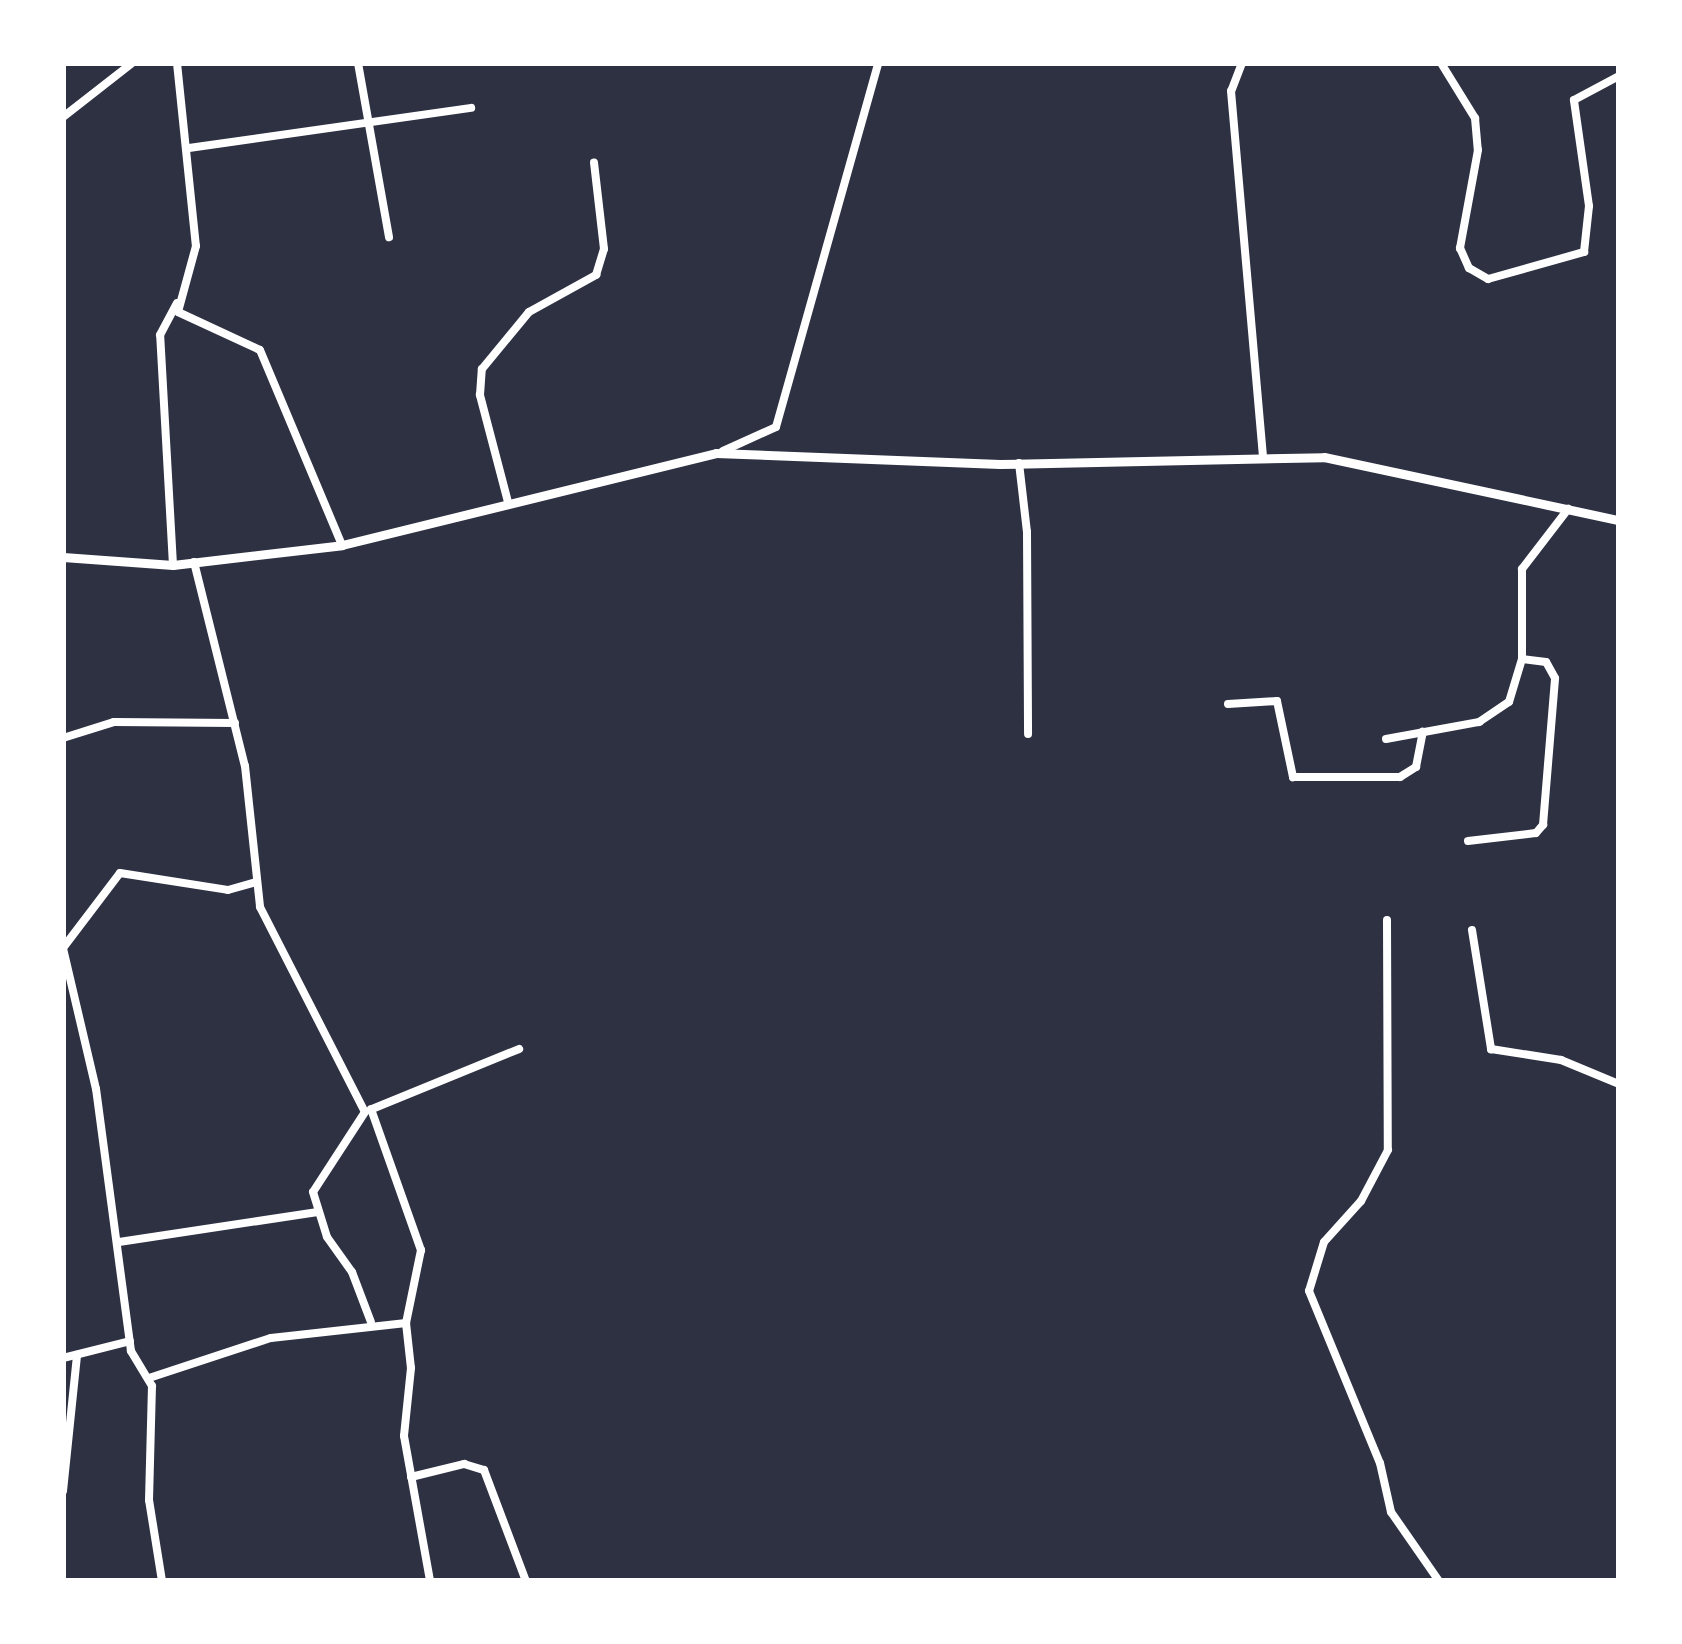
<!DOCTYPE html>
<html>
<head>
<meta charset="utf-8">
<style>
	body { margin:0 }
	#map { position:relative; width:1682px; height:1644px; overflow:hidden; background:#2d3142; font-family:"Fira Sans Condensed",sans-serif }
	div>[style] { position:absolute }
	.minor>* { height:8px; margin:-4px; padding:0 4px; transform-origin:4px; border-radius:4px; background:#fff }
	.tertiary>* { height:9px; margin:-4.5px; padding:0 4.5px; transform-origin:4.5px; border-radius:4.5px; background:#fff }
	span { translate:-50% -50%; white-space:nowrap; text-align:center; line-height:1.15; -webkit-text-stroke:9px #fff; paint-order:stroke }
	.frame { position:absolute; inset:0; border:66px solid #fff; pointer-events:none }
</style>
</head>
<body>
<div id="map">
	<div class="minor">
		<i style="left:177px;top:63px;width:184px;rotate:84.1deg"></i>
		<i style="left:196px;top:246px;width:68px;rotate:105.3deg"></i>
		<i style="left:178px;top:312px;width:90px;rotate:24.9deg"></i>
		<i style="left:260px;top:350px;width:212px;rotate:67.2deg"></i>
		<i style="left:358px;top:63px;width:177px;rotate:79.9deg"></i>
		<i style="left:1242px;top:63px;width:30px;rotate:111deg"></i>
		<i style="left:1231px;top:91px;width:366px;rotate:85deg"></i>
		<i style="left:1441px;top:63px;width:65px;rotate:58.3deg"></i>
		<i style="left:1475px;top:118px;width:32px;rotate:85deg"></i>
		<i style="left:1478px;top:150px;width:100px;rotate:100.4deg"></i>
		<i style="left:1460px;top:248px;width:22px;rotate:66deg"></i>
		<i style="left:1469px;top:268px;width:22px;rotate:30deg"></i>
		<i style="left:1488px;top:279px;width:100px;rotate:-15.7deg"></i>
		<i style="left:1584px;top:252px;width:46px;rotate:-83.8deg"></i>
		<i style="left:1589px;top:206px;width:107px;rotate:-98.1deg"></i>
		<i style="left:1574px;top:100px;width:51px;rotate:-28.1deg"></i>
		<i style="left:63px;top:117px;width:88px;rotate:-38deg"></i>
		<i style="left:189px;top:148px;width:285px;rotate:-8.1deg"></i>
		<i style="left:723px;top:451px;width:58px;rotate:-24.4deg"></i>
		<i style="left:776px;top:427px;width:378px;rotate:-74.3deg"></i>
		<i style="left:1019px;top:463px;width:69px;rotate:83.4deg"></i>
		<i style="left:1027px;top:532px;width:202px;rotate:89.7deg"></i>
		<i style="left:508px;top:502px;width:111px;rotate:-104.7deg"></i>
		<i style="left:480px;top:395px;width:26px;rotate:-86deg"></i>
		<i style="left:482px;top:369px;width:74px;rotate:-50.5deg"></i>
		<i style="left:529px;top:312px;width:77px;rotate:-28.9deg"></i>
		<i style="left:596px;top:275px;width:27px;rotate:-73deg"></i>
		<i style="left:604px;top:249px;width:87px;rotate:-96.6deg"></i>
		<i style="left:194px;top:562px;width:210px;rotate:76deg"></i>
		<i style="left:245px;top:766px;width:142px;rotate:83.9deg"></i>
		<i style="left:260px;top:907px;width:230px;rotate:62.9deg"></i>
		<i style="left:365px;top:1112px;width:95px;rotate:123deg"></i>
		<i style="left:313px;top:1192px;width:47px;rotate:72.7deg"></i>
		<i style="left:327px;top:1237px;width:43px;rotate:54.5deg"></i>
		<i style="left:352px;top:1272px;width:53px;rotate:69.2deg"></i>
		<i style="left:173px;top:565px;width:230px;rotate:-93.2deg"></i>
		<i style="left:160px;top:335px;width:36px;rotate:-62deg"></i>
		<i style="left:1228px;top:704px;width:49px;rotate:-3.5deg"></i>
		<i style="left:1277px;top:701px;width:78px;rotate:78.1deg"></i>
		<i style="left:1293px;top:777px;width:107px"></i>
		<i style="left:1400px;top:777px;width:19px;rotate:-32deg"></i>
		<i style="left:1416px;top:767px;width:36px;rotate:-79deg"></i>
		<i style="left:63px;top:738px;width:53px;rotate:-17.4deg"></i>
		<i style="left:114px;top:722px;width:121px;rotate:0.5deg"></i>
		<i style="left:1386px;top:739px;width:95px;rotate:-10.4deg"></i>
		<i style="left:1479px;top:722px;width:36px;rotate:-34deg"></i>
		<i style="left:1509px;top:702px;width:45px;rotate:-73.2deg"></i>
		<i style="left:1522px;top:659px;width:90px;rotate:-90deg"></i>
		<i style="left:1522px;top:569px;width:76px;rotate:-52.5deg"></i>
		<i style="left:1468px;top:841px;width:68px;rotate:-6.7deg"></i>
		<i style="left:1536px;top:833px;width:11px;rotate:-49deg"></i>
		<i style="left:1543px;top:825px;width:147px;rotate:-85.3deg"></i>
		<i style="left:1555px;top:678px;width:18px;rotate:-119deg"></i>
		<i style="left:1546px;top:662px;width:24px;rotate:-173deg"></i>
		<i style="left:1387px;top:920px;width:230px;rotate:89.8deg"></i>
		<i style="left:1388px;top:1150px;width:58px;rotate:117.9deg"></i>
		<i style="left:1361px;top:1201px;width:55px;rotate:132.1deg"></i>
		<i style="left:1324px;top:1242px;width:51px;rotate:107deg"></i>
		<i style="left:1309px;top:1291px;width:186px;rotate:67.6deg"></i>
		<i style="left:1380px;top:1463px;width:50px;rotate:77.3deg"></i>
		<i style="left:1391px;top:1512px;width:84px;rotate:55.2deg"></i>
		<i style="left:1472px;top:930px;width:121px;rotate:80.9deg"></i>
		<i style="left:1491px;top:1049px;width:71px;rotate:8.9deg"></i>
		<i style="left:1561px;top:1060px;width:63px;rotate:22.5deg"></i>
		<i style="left:371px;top:1109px;width:150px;rotate:70.5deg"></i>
		<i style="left:421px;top:1250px;width:75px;rotate:101.6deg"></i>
		<i style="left:372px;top:1109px;width:159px;rotate:-22.2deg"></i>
		<i style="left:119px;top:1242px;width:201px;rotate:-8.6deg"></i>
		<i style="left:63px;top:1358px;width:69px;rotate:-14.2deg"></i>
		<i style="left:149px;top:1378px;width:128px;rotate:-18.2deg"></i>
		<i style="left:271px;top:1338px;width:136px;rotate:-6.3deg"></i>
		<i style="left:406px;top:1323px;width:45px;rotate:83.7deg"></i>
		<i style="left:411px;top:1368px;width:68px;rotate:95.9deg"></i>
		<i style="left:404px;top:1436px;width:147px;rotate:79.8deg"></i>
		<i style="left:411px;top:1477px;width:55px;rotate:-13.8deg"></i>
		<i style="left:464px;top:1464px;width:21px;rotate:17deg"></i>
		<i style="left:484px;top:1470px;width:119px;rotate:69.3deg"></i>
		<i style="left:63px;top:1491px;width:137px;rotate:-84.1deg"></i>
		<i style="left:162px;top:1581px;width:82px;rotate:-99.1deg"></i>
		<i style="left:149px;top:1500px;width:114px;rotate:-88.5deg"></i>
		<i style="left:152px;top:1386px;width:41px;rotate:-121deg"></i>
		<i style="left:131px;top:1351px;width:264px;rotate:-97.6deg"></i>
		<i style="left:96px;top:1089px;width:145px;rotate:-103.2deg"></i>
		<i style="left:63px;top:948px;width:94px;rotate:-52.8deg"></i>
		<i style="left:120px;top:873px;width:109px;rotate:8.9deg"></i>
		<i style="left:228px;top:890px;width:29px;rotate:-16deg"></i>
	</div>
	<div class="tertiary">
		<i style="left:63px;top:557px;width:110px;rotate:4.2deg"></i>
		<i style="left:173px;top:565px;width:170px;rotate:-6.7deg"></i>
		<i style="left:342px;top:545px;width:385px;rotate:-13.8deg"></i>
		<i style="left:716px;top:453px;width:284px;rotate:2.2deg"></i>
		<i style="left:1000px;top:464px;width:324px;rotate:-1.2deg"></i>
		<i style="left:1324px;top:457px;width:302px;rotate:12.1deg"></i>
	</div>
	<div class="frame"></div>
</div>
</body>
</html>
